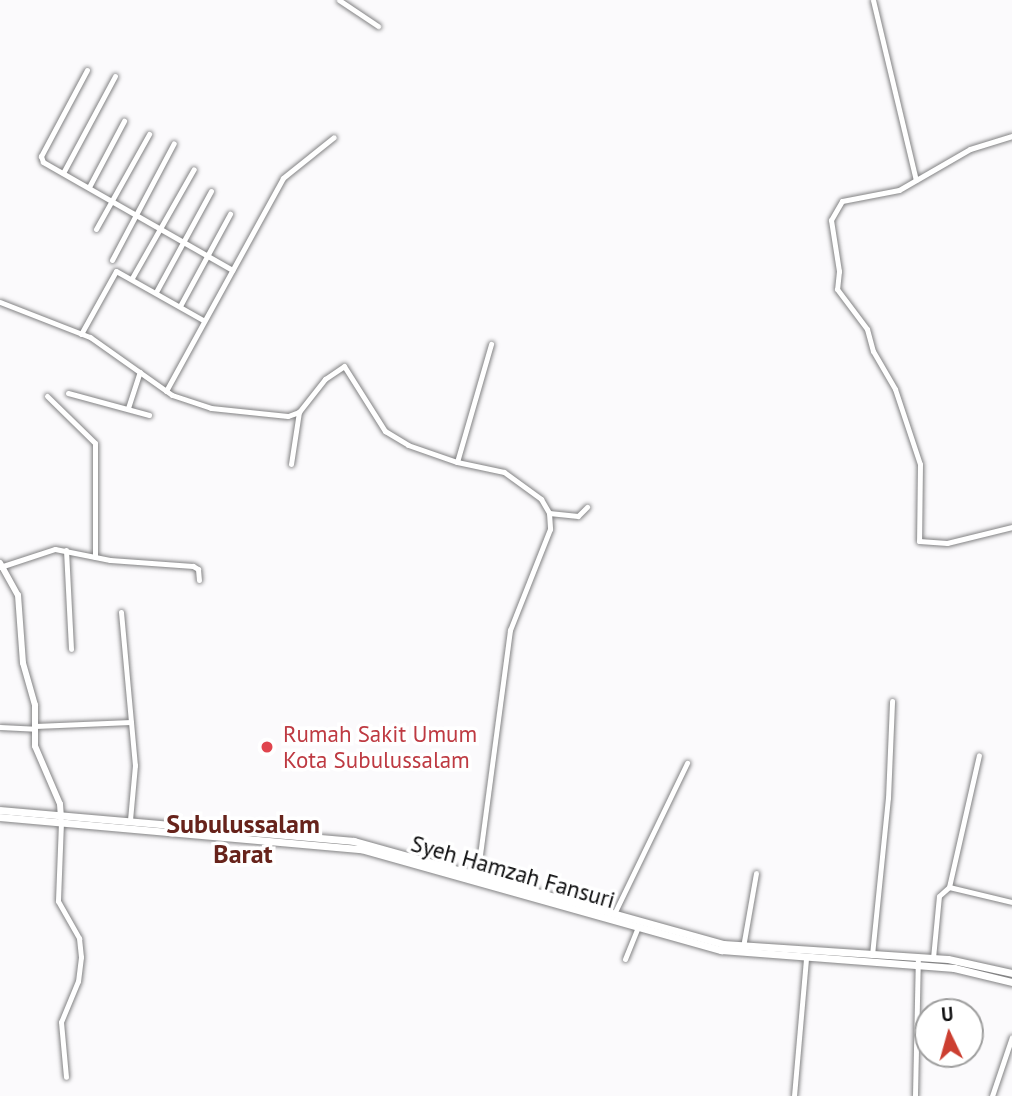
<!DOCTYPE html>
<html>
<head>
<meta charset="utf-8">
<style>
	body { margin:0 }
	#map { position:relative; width:1012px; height:1096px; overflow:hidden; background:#fbfafc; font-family:"PT Sans",sans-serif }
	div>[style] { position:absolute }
	.roads { filter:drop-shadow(0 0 2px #828283) drop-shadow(0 0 2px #828283) }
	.minor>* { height:5px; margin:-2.5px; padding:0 2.5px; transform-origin:2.5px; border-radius:2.5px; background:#fff }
	.tertiary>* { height:6px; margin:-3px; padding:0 3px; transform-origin:3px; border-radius:3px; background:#fff }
	.secondary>* { height:7px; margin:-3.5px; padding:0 3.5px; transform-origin:3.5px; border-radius:3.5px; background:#fff }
	.dots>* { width:19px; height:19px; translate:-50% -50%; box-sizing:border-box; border:4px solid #fff; border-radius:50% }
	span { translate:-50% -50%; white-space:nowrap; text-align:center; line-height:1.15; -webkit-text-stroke:7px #fff; paint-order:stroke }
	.health-label { font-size:23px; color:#be3a42 }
	.left { translate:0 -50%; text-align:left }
	.street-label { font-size:23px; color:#0c0c0d }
	.quarter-label { font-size:26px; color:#67231b; font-weight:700 }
	.north { position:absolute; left:914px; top:998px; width:70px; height:70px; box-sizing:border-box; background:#fff; border:2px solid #9e9e9e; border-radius:50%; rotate:355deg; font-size:19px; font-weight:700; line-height:28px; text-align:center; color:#0c0c0d }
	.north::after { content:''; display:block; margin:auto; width:24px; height:32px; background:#cc3f31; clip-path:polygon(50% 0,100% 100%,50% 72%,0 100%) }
</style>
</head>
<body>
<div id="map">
	<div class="roads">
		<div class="minor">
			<i style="left:339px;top:0;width:47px;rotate:33.7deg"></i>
			<i style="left:873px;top:0;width:185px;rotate:76.6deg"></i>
			<i style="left:87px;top:70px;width:98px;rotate:118.1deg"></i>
			<i style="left:41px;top:156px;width:6px;rotate:72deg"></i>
			<i style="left:43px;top:162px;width:218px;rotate:29.7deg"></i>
			<i style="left:1012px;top:136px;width:44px;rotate:162.8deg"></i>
			<i style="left:970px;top:149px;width:82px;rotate:150deg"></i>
			<i style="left:899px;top:190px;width:58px;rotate:169.1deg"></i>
			<i style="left:842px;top:201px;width:22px;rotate:120deg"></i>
			<i style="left:831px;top:220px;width:52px;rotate:81.1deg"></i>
			<i style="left:839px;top:271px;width:18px;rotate:96deg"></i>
			<i style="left:837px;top:289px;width:50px;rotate:53.1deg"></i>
			<i style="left:867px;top:329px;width:23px;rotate:75deg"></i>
			<i style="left:873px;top:351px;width:44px;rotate:59.9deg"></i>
			<i style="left:895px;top:389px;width:79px;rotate:71.6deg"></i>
			<i style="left:920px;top:464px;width:77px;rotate:90.7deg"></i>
			<i style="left:919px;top:541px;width:28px;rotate:4deg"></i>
			<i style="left:947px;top:543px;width:67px;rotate:-13.8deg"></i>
			<i style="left:63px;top:173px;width:110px;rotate:-61.8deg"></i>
			<i style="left:89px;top:187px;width:75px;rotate:-62.1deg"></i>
			<i style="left:96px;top:229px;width:109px;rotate:-60.8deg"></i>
			<i style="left:112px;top:260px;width:132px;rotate:-62.1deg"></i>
			<i style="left:132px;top:278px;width:125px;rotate:-60.4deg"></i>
			<i style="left:156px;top:292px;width:115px;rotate:-61.4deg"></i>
			<i style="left:0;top:302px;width:97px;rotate:21.3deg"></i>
			<i style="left:90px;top:337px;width:100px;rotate:35.3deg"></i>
			<i style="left:172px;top:395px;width:41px;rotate:18.4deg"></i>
			<i style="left:211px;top:408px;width:77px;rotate:5.9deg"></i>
			<i style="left:288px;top:416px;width:12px;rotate:-20deg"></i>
			<i style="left:299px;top:412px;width:42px;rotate:-51.8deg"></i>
			<i style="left:325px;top:379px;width:23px;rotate:-34deg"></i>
			<i style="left:344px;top:366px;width:77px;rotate:57.8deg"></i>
			<i style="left:385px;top:431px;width:27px;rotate:31deg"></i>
			<i style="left:408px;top:445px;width:52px;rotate:19.1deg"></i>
			<i style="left:457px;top:462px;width:48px;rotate:12deg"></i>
			<i style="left:504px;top:472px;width:46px;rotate:36.1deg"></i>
			<i style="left:541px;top:499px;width:16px;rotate:60deg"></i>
			<i style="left:549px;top:513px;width:16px;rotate:86deg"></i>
			<i style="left:550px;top:529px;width:109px;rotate:111.6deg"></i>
			<i style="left:510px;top:630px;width:249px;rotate:97.6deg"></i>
			<i style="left:180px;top:306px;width:105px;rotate:-61.5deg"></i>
			<i style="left:81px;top:334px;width:72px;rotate:-60.9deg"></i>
			<i style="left:116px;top:271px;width:100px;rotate:29.4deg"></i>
			<i style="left:166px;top:391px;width:243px;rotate:-61.2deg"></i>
			<i style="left:283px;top:178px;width:65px;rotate:-38.8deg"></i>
			<i style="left:68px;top:393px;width:84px;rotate:15.2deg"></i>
			<i style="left:47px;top:396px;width:67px;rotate:44.4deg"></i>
			<i style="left:95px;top:443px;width:114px;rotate:90deg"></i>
			<i style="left:128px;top:408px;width:38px;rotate:-72deg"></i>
			<i style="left:457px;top:462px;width:123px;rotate:-73.9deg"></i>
			<i style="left:291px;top:464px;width:53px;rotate:-81.3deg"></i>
			<i style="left:549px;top:513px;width:29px;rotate:6deg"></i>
			<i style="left:578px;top:516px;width:13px;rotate:-45deg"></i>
			<i style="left:66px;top:550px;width:99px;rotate:87.1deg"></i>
			<i style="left:0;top:567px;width:58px;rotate:-18.1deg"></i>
			<i style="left:55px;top:549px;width:56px;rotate:11.3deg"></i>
			<i style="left:110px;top:560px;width:83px;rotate:4.1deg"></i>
			<i style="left:193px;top:566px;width:6px;rotate:31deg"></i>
			<i style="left:198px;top:569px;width:11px;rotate:85deg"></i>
			<i style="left:121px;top:612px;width:154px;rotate:84.8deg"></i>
			<i style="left:135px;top:765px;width:55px;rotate:95.2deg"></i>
			<i style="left:35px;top:726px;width:96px;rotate:-2.4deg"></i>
			<i style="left:0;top:727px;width:35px;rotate:3deg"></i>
			<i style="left:61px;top:822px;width:79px;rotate:92.2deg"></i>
			<i style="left:58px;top:901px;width:43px;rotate:60.4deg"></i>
			<i style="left:79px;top:938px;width:19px;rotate:84deg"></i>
			<i style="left:81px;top:957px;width:24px;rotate:97deg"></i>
			<i style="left:78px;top:981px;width:44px;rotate:112.5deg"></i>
			<i style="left:61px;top:1022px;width:55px;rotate:84.8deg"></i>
			<i style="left:949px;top:887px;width:65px;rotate:13.4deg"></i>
			<i style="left:614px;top:914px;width:168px;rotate:-64.2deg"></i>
			<i style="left:743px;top:947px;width:75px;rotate:-80deg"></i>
			<i style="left:872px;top:955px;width:158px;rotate:-84.2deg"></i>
			<i style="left:888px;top:798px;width:97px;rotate:-87.6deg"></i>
			<i style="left:933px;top:958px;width:62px;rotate:-84.5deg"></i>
			<i style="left:939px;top:896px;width:13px;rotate:-42deg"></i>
			<i style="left:949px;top:887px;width:135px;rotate:-77.2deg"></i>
			<i style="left:625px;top:959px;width:32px;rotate:-68deg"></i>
			<i style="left:794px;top:1096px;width:137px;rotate:-85deg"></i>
			<i style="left:915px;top:1096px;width:138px;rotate:-88.8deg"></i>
			<i style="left:992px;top:1096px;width:62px;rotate:-71.3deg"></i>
		</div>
		<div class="tertiary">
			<i style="left:0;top:563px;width:37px;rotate:61deg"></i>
			<i style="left:18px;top:595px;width:68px;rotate:85.8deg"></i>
			<i style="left:23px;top:663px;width:44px;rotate:74.1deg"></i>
			<i style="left:35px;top:705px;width:41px;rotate:90deg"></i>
			<i style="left:35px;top:746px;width:63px;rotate:66.7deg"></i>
			<i style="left:60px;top:804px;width:14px;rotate:86deg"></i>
		</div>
		<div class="secondary">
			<i style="left:0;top:810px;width:355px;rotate:5deg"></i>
			<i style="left:354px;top:841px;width:383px;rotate:15.6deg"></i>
			<i style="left:723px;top:944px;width:225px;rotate:3.8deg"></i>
			<i style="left:948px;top:959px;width:66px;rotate:12.3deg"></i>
			<i style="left:0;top:817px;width:362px;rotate:5.1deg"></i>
			<i style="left:361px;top:849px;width:374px;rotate:15.7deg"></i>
			<i style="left:721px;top:950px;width:234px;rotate:4.4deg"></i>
			<i style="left:954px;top:968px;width:60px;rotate:13.6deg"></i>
		</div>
	</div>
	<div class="dots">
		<i style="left:267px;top:747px;background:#e0444e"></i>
	</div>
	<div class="health-label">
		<span class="left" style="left:283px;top:747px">Rumah Sakit Umum<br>Kota Subulussalam</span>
	</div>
	<div class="street-label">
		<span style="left:513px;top:872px;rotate:16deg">Syeh Hamzah Fansuri</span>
	</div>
	<div class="quarter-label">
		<span style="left:243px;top:839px">Subulussalam<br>Barat</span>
	</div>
	<div class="north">U</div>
</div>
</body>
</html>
